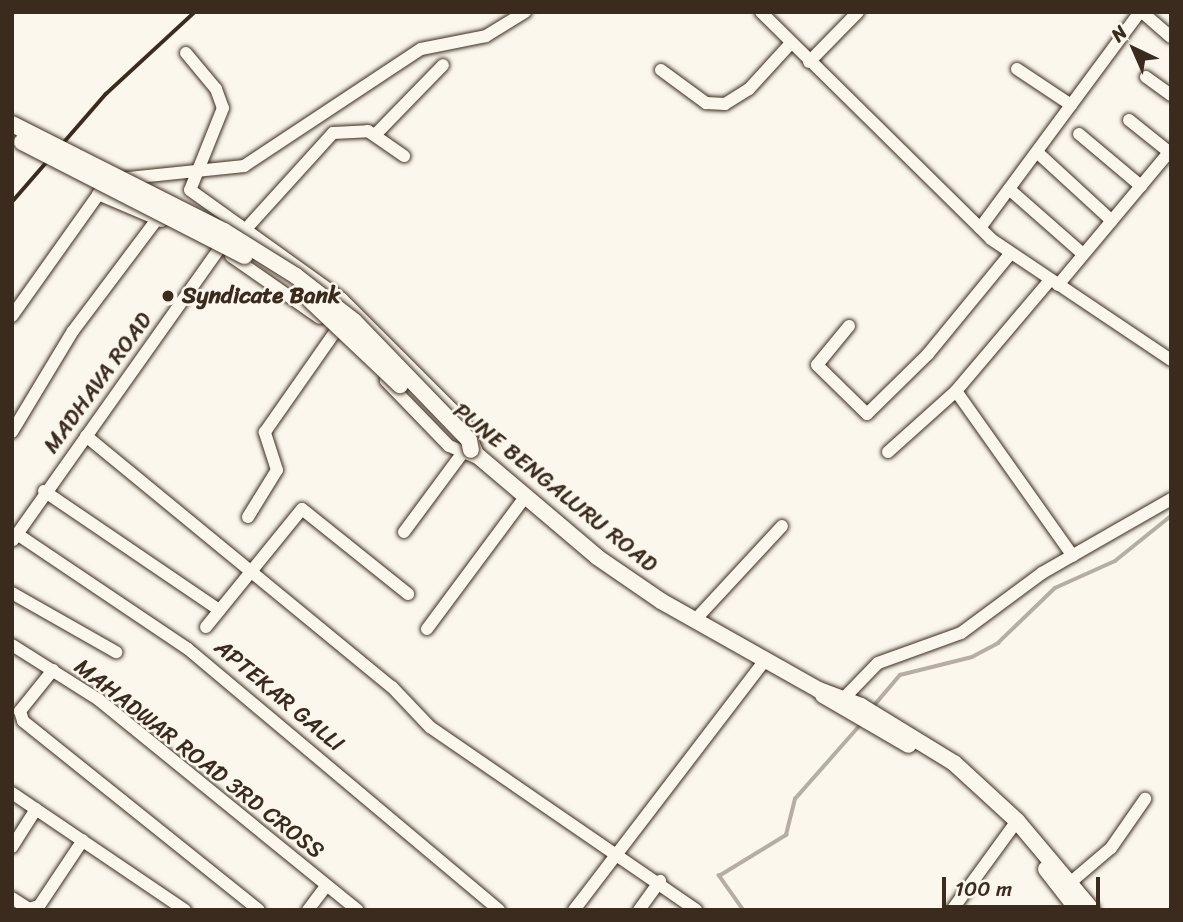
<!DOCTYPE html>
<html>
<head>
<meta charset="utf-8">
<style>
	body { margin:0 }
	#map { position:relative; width:1183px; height:922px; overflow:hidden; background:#fbf7ec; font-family:Sriracha,sans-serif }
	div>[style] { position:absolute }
	.stream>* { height:3.5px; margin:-1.75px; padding:0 1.75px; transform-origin:1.75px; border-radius:1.75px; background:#b6aea2 }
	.roads { filter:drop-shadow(0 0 2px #3b2a1e) drop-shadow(0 0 2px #3b2a1e) }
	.minor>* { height:12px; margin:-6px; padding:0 6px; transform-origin:6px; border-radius:6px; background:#fbf7ec }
	.major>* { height:16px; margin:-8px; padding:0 8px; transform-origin:8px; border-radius:8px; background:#fbf7ec }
	.rail>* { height:3.5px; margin:-1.75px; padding:0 1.75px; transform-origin:1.75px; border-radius:1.75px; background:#3b2a1e }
	.bridges { filter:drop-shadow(0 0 2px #3b2a1e) drop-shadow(0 0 2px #3b2a1e) }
	.major-bridge>* { height:16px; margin:-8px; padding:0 8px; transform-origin:8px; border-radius:8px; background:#fbf7ec }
	.dots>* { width:19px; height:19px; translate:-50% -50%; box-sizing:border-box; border:4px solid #fbf7ec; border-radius:50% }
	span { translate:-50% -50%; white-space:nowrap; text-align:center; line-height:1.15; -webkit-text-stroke:5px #fbf7ec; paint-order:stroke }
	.poi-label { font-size:23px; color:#3b2a1e; font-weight:700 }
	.left { translate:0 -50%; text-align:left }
	.street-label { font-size:23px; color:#3b2a1e }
	.frame { position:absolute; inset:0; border:14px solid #3b2a1e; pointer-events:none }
	.north { position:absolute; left:1099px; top:14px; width:70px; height:70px; -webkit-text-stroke:5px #fbf7ec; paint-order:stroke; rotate:316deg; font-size:19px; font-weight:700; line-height:28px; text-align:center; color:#3b2a1e }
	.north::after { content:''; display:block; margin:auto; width:24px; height:32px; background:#3b2a1e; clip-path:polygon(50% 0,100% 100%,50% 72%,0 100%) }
	.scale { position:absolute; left:942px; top:877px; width:158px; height:32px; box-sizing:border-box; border:4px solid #3b2a1e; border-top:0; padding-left:9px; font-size:21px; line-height:24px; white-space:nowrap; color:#3b2a1e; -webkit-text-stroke:5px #fbf7ec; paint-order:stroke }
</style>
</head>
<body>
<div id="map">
	<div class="stream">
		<i style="left:872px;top:708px;width:43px;rotate:-49.7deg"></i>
		<i style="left:900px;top:675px;width:74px;rotate:-14deg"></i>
		<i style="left:972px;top:657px;width:30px;rotate:-28deg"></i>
		<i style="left:998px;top:643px;width:79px;rotate:-44deg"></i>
		<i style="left:1055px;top:588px;width:66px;rotate:-24.2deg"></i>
		<i style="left:1115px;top:561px;width:72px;rotate:-38.8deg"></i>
		<i style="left:743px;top:910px;width:42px;rotate:-125.2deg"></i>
		<i style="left:719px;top:876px;width:79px;rotate:-31.5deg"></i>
		<i style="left:786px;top:835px;width:37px;rotate:-76deg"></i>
		<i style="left:795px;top:799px;width:101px;rotate:-48.6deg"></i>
	</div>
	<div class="roads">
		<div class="minor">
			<i style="left:761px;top:12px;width:323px;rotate:44.6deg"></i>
			<i style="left:991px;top:239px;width:217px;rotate:33.9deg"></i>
			<i style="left:1142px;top:12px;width:38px;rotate:41deg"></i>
			<i style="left:186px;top:53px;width:47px;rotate:50.2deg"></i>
			<i style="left:216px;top:89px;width:20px;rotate:70deg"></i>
			<i style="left:223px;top:108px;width:88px;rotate:111.9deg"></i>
			<i style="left:190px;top:190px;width:187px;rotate:35.6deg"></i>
			<i style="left:342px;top:299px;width:174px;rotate:45deg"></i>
			<i style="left:465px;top:422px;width:40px;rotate:68deg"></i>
			<i style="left:480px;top:459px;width:34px;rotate:-157deg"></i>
			<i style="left:449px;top:446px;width:91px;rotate:-134.1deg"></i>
			<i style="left:809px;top:62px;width:70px;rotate:-45.6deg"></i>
			<i style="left:1017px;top:69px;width:65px;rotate:33.7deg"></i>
			<i style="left:661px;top:70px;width:56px;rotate:36.3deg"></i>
			<i style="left:706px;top:103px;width:19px;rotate:3deg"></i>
			<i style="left:725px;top:104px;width:28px;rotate:-32deg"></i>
			<i style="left:749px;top:89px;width:62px;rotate:-47.6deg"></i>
			<i style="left:1146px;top:77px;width:31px;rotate:36deg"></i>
			<i style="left:1129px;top:120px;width:51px;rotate:38.7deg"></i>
			<i style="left:376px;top:134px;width:96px;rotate:-45.8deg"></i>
			<i style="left:1079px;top:134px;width:81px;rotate:40deg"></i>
			<i style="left:1038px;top:153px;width:100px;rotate:42.6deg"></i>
			<i style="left:119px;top:179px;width:126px;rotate:-5.9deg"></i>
			<i style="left:244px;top:166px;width:212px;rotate:-33.5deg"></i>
			<i style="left:421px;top:49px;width:66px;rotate:-11.3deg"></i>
			<i style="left:486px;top:36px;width:46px;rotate:-31.6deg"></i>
			<i style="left:1009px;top:189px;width:98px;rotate:41.3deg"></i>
			<i style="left:98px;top:194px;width:69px;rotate:22.9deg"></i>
			<i style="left:980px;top:228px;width:269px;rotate:-53.5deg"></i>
			<i style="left:245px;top:230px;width:131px;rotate:-47.8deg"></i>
			<i style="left:333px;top:133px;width:35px;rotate:-3deg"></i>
			<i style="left:368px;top:131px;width:44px;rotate:34.8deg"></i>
			<i style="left:231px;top:256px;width:108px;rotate:34.9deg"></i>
			<i style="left:1058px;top:285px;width:176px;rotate:-50.1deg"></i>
			<i style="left:12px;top:316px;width:157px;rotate:-54.6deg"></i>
			<i style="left:849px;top:326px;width:50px;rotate:129.4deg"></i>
			<i style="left:817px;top:365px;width:70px;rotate:44.4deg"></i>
			<i style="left:867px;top:414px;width:86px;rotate:-44.5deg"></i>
			<i style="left:928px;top:354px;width:129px;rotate:-50.6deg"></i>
			<i style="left:956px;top:391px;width:202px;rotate:54.7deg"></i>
			<i style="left:12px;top:432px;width:118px;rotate:-58.9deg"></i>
			<i style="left:73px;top:331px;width:140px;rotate:-53.1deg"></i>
			<i style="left:86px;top:436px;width:396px;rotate:39.4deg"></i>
			<i style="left:392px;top:687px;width:55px;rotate:46.5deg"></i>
			<i style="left:430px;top:727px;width:323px;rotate:34.5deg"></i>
			<i style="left:888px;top:452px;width:91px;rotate:-41.9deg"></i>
			<i style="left:956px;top:391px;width:145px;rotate:-49.7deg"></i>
			<i style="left:44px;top:491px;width:212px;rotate:34.2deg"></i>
			<i style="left:248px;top:517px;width:55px;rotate:-58.3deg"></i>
			<i style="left:277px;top:470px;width:40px;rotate:-108deg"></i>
			<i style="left:265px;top:432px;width:122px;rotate:-55deg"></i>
			<i style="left:404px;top:532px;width:96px;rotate:-53.5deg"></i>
			<i style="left:17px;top:534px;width:206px;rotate:33.9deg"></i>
			<i style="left:188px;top:649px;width:406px;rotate:40deg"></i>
			<i style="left:13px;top:540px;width:357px;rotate:-54.7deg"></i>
			<i style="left:12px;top:593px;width:120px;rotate:29.6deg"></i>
			<i style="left:695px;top:620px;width:128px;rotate:-47.2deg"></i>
			<i style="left:206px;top:627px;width:152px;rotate:-50.9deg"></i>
			<i style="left:302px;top:509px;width:136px;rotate:38.7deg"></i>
			<i style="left:427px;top:629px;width:164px;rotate:-53.4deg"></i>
			<i style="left:12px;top:645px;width:103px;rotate:32.3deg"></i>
			<i style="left:99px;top:700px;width:333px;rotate:39.1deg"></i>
			<i style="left:53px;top:670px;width:53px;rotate:128.8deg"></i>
			<i style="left:20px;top:711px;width:10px;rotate:73deg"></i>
			<i style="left:23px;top:721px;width:302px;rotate:38.7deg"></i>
			<i style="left:845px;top:697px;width:47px;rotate:-45.9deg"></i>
			<i style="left:878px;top:663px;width:88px;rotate:-19.9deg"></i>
			<i style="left:961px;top:633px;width:101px;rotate:-36.5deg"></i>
			<i style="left:1042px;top:573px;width:149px;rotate:-29.8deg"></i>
			<i style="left:12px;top:793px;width:209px;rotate:34.1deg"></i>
			<i style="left:12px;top:847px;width:45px;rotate:-57.7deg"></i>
			<i style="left:1071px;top:882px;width:52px;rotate:-40.4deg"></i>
			<i style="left:1111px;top:848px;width:60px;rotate:-55.2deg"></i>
			<i style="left:12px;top:898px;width:20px;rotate:33deg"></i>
			<i style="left:29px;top:909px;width:10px;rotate:-17deg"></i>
			<i style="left:39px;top:906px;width:79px;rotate:-56.3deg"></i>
			<i style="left:308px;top:910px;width:30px;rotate:-53deg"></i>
			<i style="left:574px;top:910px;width:316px;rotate:-52.6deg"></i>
			<i style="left:639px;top:910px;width:36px;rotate:-54deg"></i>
			<i style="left:952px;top:910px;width:110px;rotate:-53.9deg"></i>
		</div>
		<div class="major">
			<i style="left:471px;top:450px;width:165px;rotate:40.3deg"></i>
			<i style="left:597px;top:557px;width:78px;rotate:34.5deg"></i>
			<i style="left:661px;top:601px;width:181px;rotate:29.4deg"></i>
			<i style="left:819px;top:690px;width:45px;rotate:20.9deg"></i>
			<i style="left:861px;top:706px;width:109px;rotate:31.5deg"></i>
			<i style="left:954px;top:763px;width:86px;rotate:42.6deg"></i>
			<i style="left:1017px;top:821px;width:116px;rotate:49.9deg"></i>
			<i style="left:823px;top:695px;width:99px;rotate:30.2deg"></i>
			<i style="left:1046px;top:869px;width:52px;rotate:52deg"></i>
		</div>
	</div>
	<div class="rail">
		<i style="left:12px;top:202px;width:143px;rotate:-49deg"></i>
		<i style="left:106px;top:94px;width:121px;rotate:-42.7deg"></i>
	</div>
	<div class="bridges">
		<div class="major-bridge">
			<i style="left:12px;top:124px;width:237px;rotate:26.8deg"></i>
			<i style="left:224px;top:231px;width:85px;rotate:32deg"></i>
			<i style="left:296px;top:276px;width:73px;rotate:37.8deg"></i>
			<i style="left:354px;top:321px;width:165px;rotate:46deg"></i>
			<i style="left:469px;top:440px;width:10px;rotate:79deg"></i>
			<i style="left:22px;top:142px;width:250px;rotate:27.1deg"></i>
			<i style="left:310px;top:300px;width:124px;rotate:43.4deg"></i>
		</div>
	</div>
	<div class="dots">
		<i style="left:168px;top:296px;background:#3b2a1e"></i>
	</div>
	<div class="poi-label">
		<span class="left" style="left:182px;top:296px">Syndicate Bank</span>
	</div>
	<div class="street-label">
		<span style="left:98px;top:383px;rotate:-54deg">MADHAVA ROAD</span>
		<span style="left:555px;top:488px;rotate:39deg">PUNE BENGALURU ROAD</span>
		<span style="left:279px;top:696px;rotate:40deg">APTEKAR GALLI</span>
		<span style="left:199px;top:759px;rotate:38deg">MAHADWAR ROAD 3RD CROSS</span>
	</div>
	<div class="frame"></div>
	<div class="north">N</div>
	<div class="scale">100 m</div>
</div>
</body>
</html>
